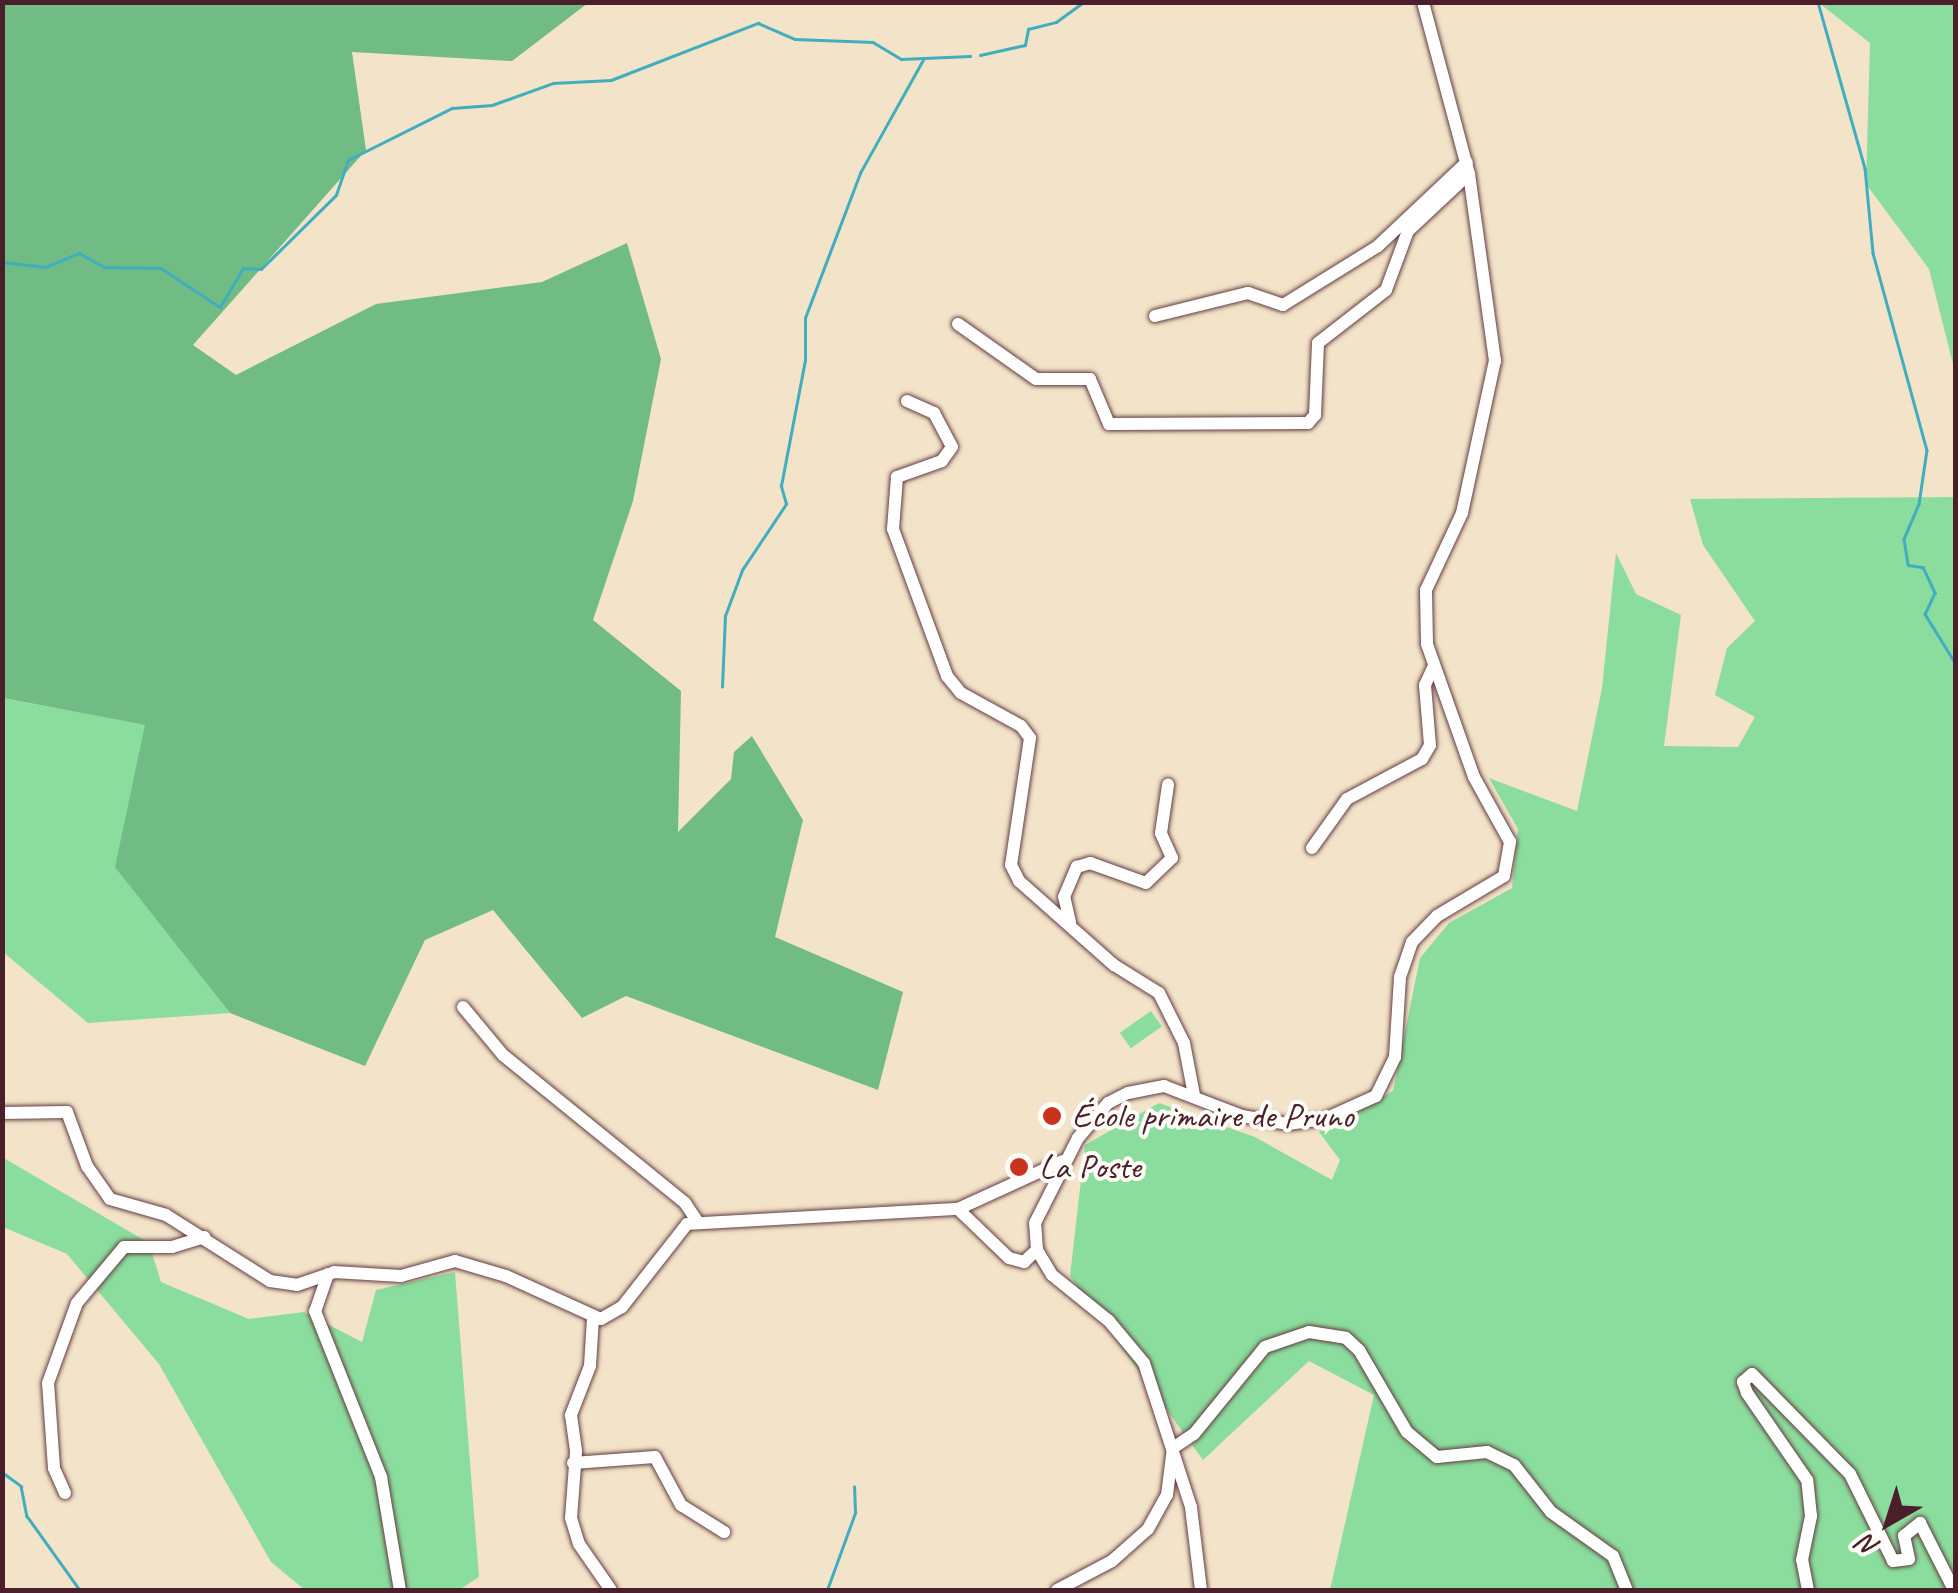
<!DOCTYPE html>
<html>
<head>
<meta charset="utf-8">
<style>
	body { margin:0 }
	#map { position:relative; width:1958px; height:1593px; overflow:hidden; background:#f3e3c8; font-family:Caveat,sans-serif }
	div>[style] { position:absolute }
	.green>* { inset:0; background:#8bdd9d; transform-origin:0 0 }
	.forest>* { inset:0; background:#70bc84 }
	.stream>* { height:2.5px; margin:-1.25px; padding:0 1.25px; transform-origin:1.25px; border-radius:1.25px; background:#40aebe }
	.roads { filter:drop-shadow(0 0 2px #633c43) drop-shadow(0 0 2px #633c43) }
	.minor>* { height:12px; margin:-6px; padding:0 6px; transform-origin:6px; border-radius:6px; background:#fff }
	.dots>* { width:28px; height:28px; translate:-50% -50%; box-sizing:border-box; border:5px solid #fdfcf7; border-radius:50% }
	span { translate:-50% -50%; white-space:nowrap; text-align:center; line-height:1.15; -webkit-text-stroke:8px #fdfcf7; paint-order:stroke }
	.poi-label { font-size:35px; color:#4a1f2b }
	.left { translate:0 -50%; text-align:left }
	.frame { position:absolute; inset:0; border:5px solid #4a1f2b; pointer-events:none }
	.north { position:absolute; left:1838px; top:1473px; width:100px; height:100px; -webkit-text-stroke:8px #fdfcf7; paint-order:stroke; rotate:219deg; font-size:28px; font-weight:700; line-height:40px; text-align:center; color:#4a1f2b }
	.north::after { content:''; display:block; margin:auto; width:35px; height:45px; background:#4a1f2b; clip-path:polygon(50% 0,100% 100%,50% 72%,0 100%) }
</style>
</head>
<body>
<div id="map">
	<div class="green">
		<i style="clip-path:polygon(1819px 3px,1955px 3px,1955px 372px,1929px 269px,1866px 184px,1870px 43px)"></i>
		<i style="clip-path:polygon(1955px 497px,1955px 1590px,1330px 1590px,1374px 1395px,1309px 1361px,1203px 1460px,1070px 1276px,1085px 1145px,1159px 1103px,1255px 1137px,1332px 1180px,1340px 1160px,1319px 1132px,1393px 1091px,1420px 958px,1449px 923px,1512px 888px,1518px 829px,1489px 778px,1577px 811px,1602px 688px,1616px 553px,1636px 594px,1681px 615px,1664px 746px,1738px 747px,1755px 717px,1715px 695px,1727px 648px,1755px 621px,1703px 545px,1690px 499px)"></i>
		<i style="clip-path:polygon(2px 698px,146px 725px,116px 867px,230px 1013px,88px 1023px,3px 952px)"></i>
		<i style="left:1151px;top:1011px;width:19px;height:38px;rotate:55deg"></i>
		<i style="clip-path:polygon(2px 1157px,149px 1243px,161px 1282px,249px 1319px,304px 1312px,362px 1342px,376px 1290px,455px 1272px,479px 1577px,459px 1590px,305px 1590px,271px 1562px,159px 1364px,67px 1254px,3px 1227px)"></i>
	</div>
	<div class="forest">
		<i style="clip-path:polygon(2px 3px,588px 3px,512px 61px,352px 52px,366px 150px,193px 345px,236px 375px,376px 304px,542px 282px,627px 243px,661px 359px,633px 501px,593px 620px,681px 691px,678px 832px,731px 779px,734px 752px,752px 736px,803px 820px,775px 937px,903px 992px,878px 1090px,626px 996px,582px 1018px,493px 910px,425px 940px,365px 1066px,230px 1013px,115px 867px,145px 725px,3px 698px)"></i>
	</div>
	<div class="stream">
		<i style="left:1818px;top:2px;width:173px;rotate:74.2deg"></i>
		<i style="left:1865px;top:168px;width:85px;rotate:84.6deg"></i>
		<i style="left:1873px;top:253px;width:204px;rotate:74.7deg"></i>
		<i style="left:1927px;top:450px;width:55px;rotate:98.4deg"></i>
		<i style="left:1919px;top:504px;width:38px;rotate:113deg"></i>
		<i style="left:1904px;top:539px;width:26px;rotate:81deg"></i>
		<i style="left:1908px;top:565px;width:15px;rotate:8deg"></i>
		<i style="left:1923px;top:567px;width:29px;rotate:65deg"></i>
		<i style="left:1935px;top:593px;width:23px;rotate:115deg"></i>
		<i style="left:1925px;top:614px;width:59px;rotate:58.2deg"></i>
		<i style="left:980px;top:55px;width:46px;rotate:-12.5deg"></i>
		<i style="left:1025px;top:45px;width:16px;rotate:-79deg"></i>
		<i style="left:1028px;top:29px;width:29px;rotate:-14deg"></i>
		<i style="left:1056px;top:22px;width:34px;rotate:-36deg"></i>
		<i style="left:2px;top:262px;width:44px;rotate:6.5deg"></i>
		<i style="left:46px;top:267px;width:36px;rotate:-23deg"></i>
		<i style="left:79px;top:253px;width:29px;rotate:29deg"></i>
		<i style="left:104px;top:267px;width:57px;rotate:1deg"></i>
		<i style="left:161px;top:268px;width:71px;rotate:33.5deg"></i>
		<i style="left:220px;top:307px;width:45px;rotate:-59.5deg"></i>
		<i style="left:243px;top:268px;width:18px;rotate:3deg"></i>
		<i style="left:261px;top:269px;width:105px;rotate:-44.6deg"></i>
		<i style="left:336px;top:195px;width:37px;rotate:-71deg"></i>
		<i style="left:348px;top:160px;width:116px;rotate:-26.6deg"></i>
		<i style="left:452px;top:108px;width:40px;rotate:-4.3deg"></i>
		<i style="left:492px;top:105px;width:65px;rotate:-19.8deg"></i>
		<i style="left:553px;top:83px;width:58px;rotate:-3deg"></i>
		<i style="left:611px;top:80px;width:158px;rotate:-21.2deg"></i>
		<i style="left:758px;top:23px;width:40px;rotate:23.4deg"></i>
		<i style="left:795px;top:39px;width:78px;rotate:2.2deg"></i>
		<i style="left:873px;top:42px;width:33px;rotate:31deg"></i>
		<i style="left:901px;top:59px;width:69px;rotate:-2.5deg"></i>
		<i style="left:722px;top:687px;width:71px;rotate:-87.6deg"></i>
		<i style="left:725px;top:616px;width:49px;rotate:-69.7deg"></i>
		<i style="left:742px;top:570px;width:79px;rotate:-56.3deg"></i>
		<i style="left:786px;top:504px;width:19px;rotate:-106deg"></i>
		<i style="left:781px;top:486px;width:128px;rotate:-79.2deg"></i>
		<i style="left:805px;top:360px;width:42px;rotate:-90deg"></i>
		<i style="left:805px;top:318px;width:155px;rotate:-69.2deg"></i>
		<i style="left:860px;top:173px;width:129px;rotate:-60.9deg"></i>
		<i style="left:2px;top:1472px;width:24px;rotate:36deg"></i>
		<i style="left:21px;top:1486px;width:31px;rotate:79deg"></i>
		<i style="left:27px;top:1516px;width:91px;rotate:54.4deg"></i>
		<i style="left:827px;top:1590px;width:82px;rotate:-70deg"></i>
		<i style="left:855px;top:1513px;width:26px;rotate:-92deg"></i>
	</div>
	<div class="roads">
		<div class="minor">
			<i style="left:1155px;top:316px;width:96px;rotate:-13.9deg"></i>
			<i style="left:1248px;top:293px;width:37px;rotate:19deg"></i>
			<i style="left:1283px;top:305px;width:112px;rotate:-31.8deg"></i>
			<i style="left:1378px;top:246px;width:122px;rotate:-43.3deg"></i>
			<i style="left:958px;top:324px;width:95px;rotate:35.2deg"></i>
			<i style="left:1036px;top:379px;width:54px"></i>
			<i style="left:1090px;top:379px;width:49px;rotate:67.1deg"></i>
			<i style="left:1109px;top:424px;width:199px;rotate:-0.3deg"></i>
			<i style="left:1308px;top:423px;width:11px;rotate:-49deg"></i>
			<i style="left:1315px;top:415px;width:72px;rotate:-87.6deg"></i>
			<i style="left:1318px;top:343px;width:86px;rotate:-37.9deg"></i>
			<i style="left:1386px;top:290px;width:63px;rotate:-69.6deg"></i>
			<i style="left:1408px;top:231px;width:83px;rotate:-43.1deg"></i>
			<i style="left:907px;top:401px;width:30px;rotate:24deg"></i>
			<i style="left:934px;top:413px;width:38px;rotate:62deg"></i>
			<i style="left:952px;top:447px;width:17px;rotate:126deg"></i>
			<i style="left:942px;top:461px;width:48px;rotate:160.4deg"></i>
			<i style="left:897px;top:477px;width:52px;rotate:94.4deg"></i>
			<i style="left:893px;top:529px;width:157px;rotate:69.8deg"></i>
			<i style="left:947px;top:676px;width:22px;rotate:51deg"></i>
			<i style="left:961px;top:693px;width:68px;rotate:28.8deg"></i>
			<i style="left:1021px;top:726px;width:15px;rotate:53deg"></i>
			<i style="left:1030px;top:738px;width:128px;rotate:98.5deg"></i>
			<i style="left:1011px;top:865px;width:18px;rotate:63deg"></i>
			<i style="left:1019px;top:881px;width:127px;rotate:41.5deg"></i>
			<i style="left:1114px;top:965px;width:53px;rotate:31.9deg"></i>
			<i style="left:1159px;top:993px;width:56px;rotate:63.4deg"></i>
			<i style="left:1184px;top:1043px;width:53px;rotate:79.1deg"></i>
			<i style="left:1312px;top:848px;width:60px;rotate:-54.5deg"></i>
			<i style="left:1347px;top:799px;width:85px;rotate:-28.1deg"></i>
			<i style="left:1422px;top:759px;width:16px;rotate:-60deg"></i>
			<i style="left:1430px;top:745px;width:60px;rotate:-94.8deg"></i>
			<i style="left:1425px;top:685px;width:19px;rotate:-65deg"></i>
			<i style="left:1070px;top:922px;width:26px;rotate:-103deg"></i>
			<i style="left:1064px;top:897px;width:33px;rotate:-67deg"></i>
			<i style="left:1077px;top:867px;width:14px;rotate:-17deg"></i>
			<i style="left:1090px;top:863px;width:59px;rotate:19.7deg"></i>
			<i style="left:1146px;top:883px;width:36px;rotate:-44deg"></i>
			<i style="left:1172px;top:858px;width:27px;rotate:-114deg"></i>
			<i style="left:1161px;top:833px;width:49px;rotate:-81.7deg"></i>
			<i style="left:463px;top:1007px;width:62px;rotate:50.2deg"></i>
			<i style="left:503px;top:1055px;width:235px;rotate:39.1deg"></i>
			<i style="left:685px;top:1203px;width:23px;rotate:56deg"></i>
			<i style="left:2px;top:1113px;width:65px;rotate:-0.9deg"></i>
			<i style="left:67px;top:1112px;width:58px;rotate:69.7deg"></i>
			<i style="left:87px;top:1166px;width:40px;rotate:55.1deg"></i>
			<i style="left:110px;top:1199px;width:58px;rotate:15.9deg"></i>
			<i style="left:166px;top:1215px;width:123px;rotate:32.4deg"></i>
			<i style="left:270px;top:1281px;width:27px;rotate:8deg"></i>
			<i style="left:297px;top:1285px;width:39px;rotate:-19deg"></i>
			<i style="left:334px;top:1272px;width:67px;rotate:3.4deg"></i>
			<i style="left:401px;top:1276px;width:56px;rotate:-15.5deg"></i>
			<i style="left:455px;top:1261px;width:53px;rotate:16.4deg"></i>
			<i style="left:506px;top:1276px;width:104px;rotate:24.4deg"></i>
			<i style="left:601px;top:1319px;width:24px;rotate:-30deg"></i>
			<i style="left:622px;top:1307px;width:105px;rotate:-51.9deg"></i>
			<i style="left:687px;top:1224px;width:271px;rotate:-3.2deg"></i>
			<i style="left:958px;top:1209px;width:115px;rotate:-24.6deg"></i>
			<i style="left:958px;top:1209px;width:71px;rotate:43.9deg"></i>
			<i style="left:1009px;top:1258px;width:16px;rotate:15deg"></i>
			<i style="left:1024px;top:1262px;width:18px;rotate:-43deg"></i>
			<i style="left:328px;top:1274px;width:39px;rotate:109deg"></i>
			<i style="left:315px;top:1311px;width:179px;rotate:68.3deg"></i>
			<i style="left:381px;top:1477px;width:115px;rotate:80.5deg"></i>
			<i style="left:593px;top:1318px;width:48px;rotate:93.6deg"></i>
			<i style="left:590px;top:1366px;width:53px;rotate:111.2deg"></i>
			<i style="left:571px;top:1415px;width:37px;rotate:82deg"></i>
			<i style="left:576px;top:1452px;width:66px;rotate:94.3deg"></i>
			<i style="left:571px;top:1518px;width:27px;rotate:73deg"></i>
			<i style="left:579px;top:1544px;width:56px;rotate:55.2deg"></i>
			<i style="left:573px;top:1463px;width:82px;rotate:-4.2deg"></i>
			<i style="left:655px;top:1457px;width:55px;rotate:61.6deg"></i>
			<i style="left:681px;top:1505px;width:51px;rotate:32.1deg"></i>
			<i style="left:65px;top:1493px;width:27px;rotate:-114deg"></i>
			<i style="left:54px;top:1468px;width:85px;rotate:-94deg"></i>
			<i style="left:48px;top:1383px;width:85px;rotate:-70.1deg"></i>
			<i style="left:77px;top:1303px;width:73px;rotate:-50deg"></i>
			<i style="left:124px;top:1247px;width:48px"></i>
			<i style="left:172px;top:1247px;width:34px;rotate:-17deg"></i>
			<i style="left:1057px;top:1590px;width:62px;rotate:-27.8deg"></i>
			<i style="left:1112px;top:1561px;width:48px;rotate:-41.6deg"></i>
			<i style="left:1148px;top:1529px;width:39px;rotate:-61deg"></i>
			<i style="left:1167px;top:1495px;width:47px;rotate:-82.7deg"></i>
			<i style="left:1173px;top:1448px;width:25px;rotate:-34deg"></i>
			<i style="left:1194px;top:1434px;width:112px;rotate:-50.8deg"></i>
			<i style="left:1265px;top:1347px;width:46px;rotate:-18.8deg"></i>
			<i style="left:1309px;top:1332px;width:37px;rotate:9deg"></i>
			<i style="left:1346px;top:1338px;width:18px;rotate:43deg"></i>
			<i style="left:1359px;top:1350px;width:95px;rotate:59.7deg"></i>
			<i style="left:1407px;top:1432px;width:39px;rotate:40deg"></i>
			<i style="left:1437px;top:1457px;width:50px;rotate:-5.7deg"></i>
			<i style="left:1487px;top:1452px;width:30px;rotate:26deg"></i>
			<i style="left:1514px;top:1465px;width:60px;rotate:51.8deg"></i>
			<i style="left:1551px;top:1512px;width:76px;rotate:35.4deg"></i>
			<i style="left:1613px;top:1556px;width:37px;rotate:68deg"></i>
			<i style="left:1201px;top:1590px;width:84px;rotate:-96.9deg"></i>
			<i style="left:1191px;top:1507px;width:151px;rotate:-108.1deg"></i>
			<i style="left:1144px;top:1363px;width:55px;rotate:-129.8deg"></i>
			<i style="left:1109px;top:1321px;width:73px;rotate:-141.1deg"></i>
			<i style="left:1052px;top:1275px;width:29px;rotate:-121deg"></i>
			<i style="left:1037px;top:1250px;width:27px;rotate:-94deg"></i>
			<i style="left:1035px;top:1223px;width:95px;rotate:-63.2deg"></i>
			<i style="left:1078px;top:1138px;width:46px;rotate:-49.4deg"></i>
			<i style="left:1108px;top:1103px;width:22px;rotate:-27deg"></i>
			<i style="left:1128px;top:1093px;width:37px;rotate:-11deg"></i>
			<i style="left:1164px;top:1086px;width:84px;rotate:21deg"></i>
			<i style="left:1242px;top:1116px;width:47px;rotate:9.9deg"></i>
			<i style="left:1288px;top:1124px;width:37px;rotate:-8deg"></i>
			<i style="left:1325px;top:1119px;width:56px;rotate:-24.3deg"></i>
			<i style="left:1376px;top:1096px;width:43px;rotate:-64deg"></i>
			<i style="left:1395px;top:1057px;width:80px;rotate:-86.4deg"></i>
			<i style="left:1400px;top:977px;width:37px;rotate:-71deg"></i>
			<i style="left:1412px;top:942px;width:36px;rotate:-46deg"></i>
			<i style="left:1437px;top:916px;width:78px;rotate:-30.8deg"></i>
			<i style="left:1504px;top:876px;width:35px;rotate:-80deg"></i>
			<i style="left:1510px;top:842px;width:74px;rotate:-119deg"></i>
			<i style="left:1474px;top:777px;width:141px;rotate:-109.5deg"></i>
			<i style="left:1427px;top:644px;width:54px;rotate:-91.1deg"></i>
			<i style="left:1426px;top:590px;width:85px;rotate:-64.9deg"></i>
			<i style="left:1462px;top:513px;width:156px;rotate:-77.8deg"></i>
			<i style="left:1495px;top:361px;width:189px;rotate:-97.9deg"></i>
			<i style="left:1469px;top:174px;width:178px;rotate:-105deg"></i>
			<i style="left:1808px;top:1590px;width:31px;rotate:-101deg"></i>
			<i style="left:1802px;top:1560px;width:45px;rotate:-78.4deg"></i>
			<i style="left:1811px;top:1516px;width:36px;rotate:-96deg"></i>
			<i style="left:1807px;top:1480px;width:106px;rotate:-124.6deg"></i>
			<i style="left:1747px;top:1393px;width:12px;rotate:-110deg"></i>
			<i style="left:1743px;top:1382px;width:12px;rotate:-42deg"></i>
			<i style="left:1752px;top:1374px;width:140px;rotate:45.6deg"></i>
			<i style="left:1850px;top:1474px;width:97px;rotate:63.7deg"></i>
			<i style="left:1893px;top:1561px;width:16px;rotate:-7deg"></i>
			<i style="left:1909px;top:1559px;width:24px;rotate:-102deg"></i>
			<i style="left:1904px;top:1536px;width:21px;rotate:-39deg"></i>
			<i style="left:1920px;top:1523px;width:75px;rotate:63.1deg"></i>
		</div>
	</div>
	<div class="dots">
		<i style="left:1052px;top:1116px;background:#c8321e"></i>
		<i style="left:1019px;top:1167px;background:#c8321e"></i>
	</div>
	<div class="poi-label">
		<span class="left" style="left:1072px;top:1116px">École primaire de Pruno</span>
		<span class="left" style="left:1039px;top:1167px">La Poste</span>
	</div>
	<div class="frame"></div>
	<div class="north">N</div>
</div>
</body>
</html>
